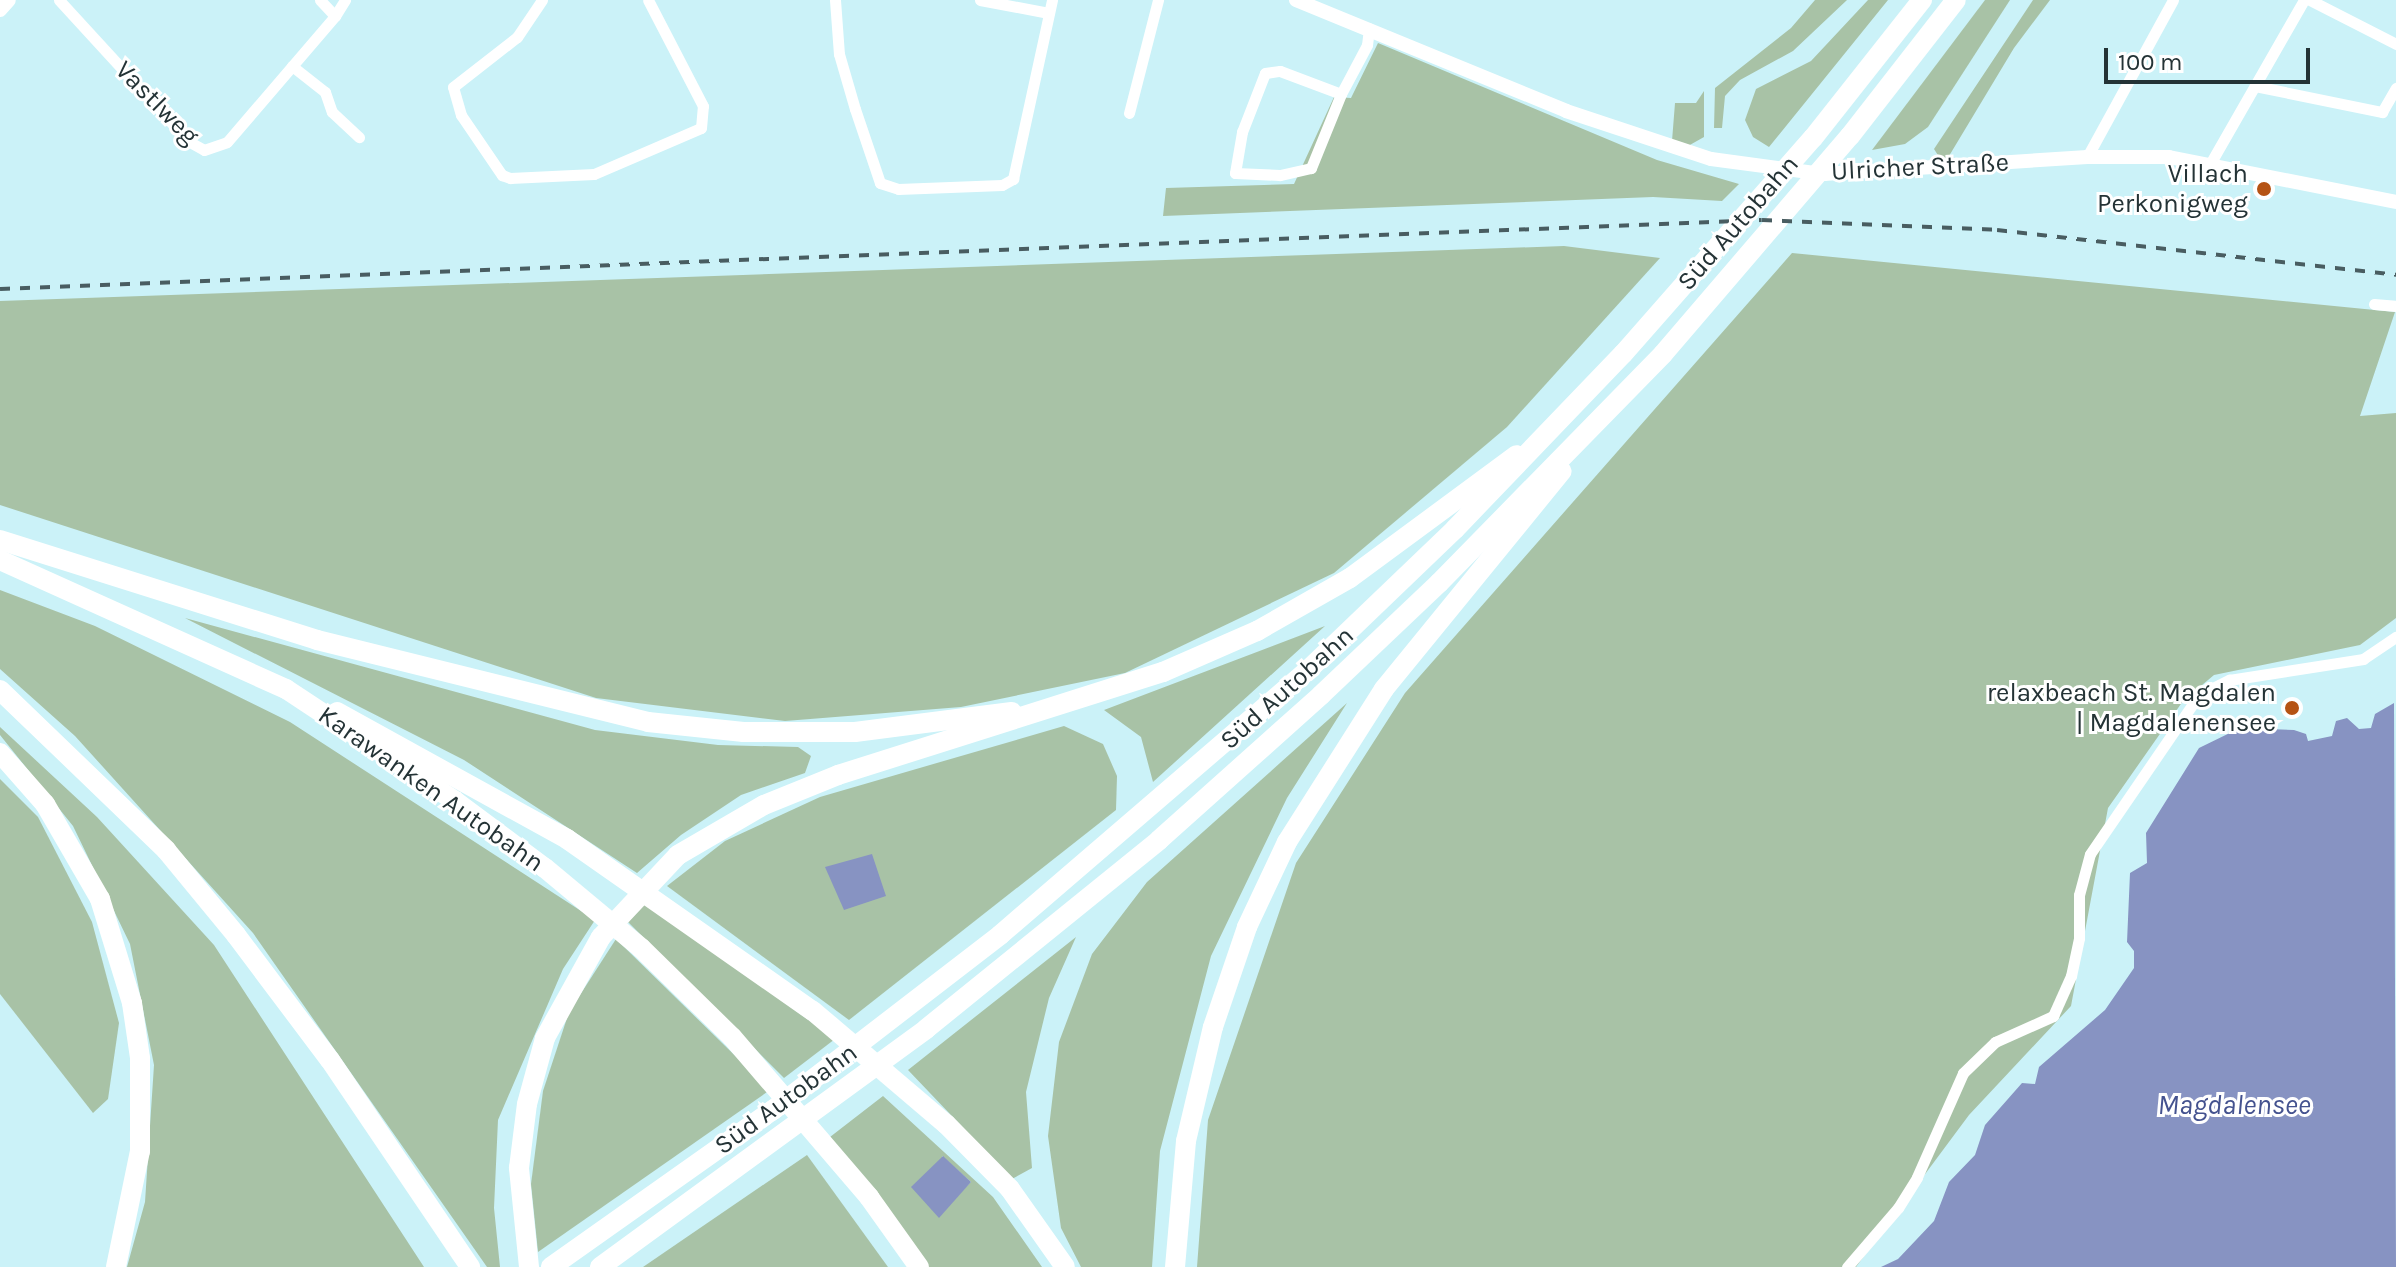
<!DOCTYPE html>
<html>
<head>
<meta charset="utf-8">
<style>
	body { margin:0 }
	#map { position:relative; width:2396px; height:1267px; overflow:hidden; background:#cbf2f8; font-family:Karla,sans-serif }
	div>[style] { position:absolute }
	.green>* { inset:0; background:#a8c2a6 }
	.water>* { inset:0; background:#8793c2 }
	.minor>* { height:11px; margin:-5.5px; padding:0 5.5px; transform-origin:5.5px; border-radius:5.5px; background:#fff }
	.tertiary>* { height:14px; margin:-7px; padding:0 7px; transform-origin:7px; border-radius:7px; background:#fff }
	.motorway>* { height:20px; margin:-10px; padding:0 10px; transform-origin:10px; border-radius:10px; background:#fff }
	.rail>* { height:4px; margin-top:-2px; transform-origin:0; background:repeating-linear-gradient(90deg,#495d61 0 10px,transparent 0 20px) }
	.dots>* { width:22px; height:22px; translate:-50% -50%; box-sizing:border-box; border:4px solid #fff; border-radius:50% }
	span { translate:-50% -50%; white-space:nowrap; text-align:center; line-height:1.15; -webkit-text-stroke:6px #fff; paint-order:stroke }
	.street-label { font-size:26px; color:#243336 }
	.poi-label { font-size:26px; color:#243336 }
	.right { translate:-100% -50%; text-align:right }
	.water-label { font-size:28px; color:#44528f; font-style:italic }
	.scale { position:absolute; left:2104px; top:48px; width:206px; height:36px; box-sizing:border-box; border:4px solid #243336; border-top:0; padding-left:10px; font-size:24px; line-height:28px; white-space:nowrap; color:#243336; -webkit-text-stroke:6px #fff; paint-order:stroke }
</style>
</head>
<body>
<div id="map">
	<div class="green">
		<i style="clip-path:polygon(1815px 0,1847px 0,1793px 51px,1740px 80px,1725px 96px,1722px 128px,1714px 128px,1715px 88px,1791px 28px)"></i>
		<i style="clip-path:polygon(1868px 0,1888px 0,1769px 147px,1753px 137px,1745px 120px,1756px 89px,1811px 61px)"></i>
		<i style="clip-path:polygon(1985px 0,2010px 0,1928px 127px,1905px 144px,1872px 150px)"></i>
		<i style="clip-path:polygon(2033px 0,2050px 0,2014px 48px,1949px 156px,1941px 160px,1934px 149px)"></i>
		<i style="clip-path:polygon(1378px 43px,1657px 160px,1739px 184px,1722px 201px,1653px 197px,1163px 216px,1166px 188px,1294px 184px,1334px 97px,1351px 98px)"></i>
		<i style="clip-path:polygon(1704px 91px,1704px 137px,1688px 146px,1672px 141px,1675px 103px,1696px 103px)"></i>
		<i style="clip-path:polygon(1564px 246px,1660px 258px,1507px 427px,1334px 573px,1125px 673px,961px 707px,785px 721px,596px 698px,0 505px,0 301px)"></i>
		<i style="clip-path:polygon(1792px 253px,2395px 312px,2360px 416px,2396px 413px,2396px 618px,2360px 645px,2214px 675px,2183px 701px,2108px 808px,2071px 1006px,1969px 1115px,1856px 1267px,1197px 1267px,1208px 1120px,1296px 863px,1405px 693px)"></i>
		<i style="clip-path:polygon(0 590px,95px 626px,290px 722px,595px 920px,563px 969px,498px 1120px,494px 1208px,500px 1267px,487px 1267px,253px 933px,75px 736px,0 669px)"></i>
		<i style="clip-path:polygon(185px 618px,595px 730px,718px 745px,798px 747px,811px 756px,805px 773px,741px 795px,681px 835px,637px 873px,464px 760px)"></i>
		<i style="clip-path:polygon(1325px 626px,1153px 782px,1141px 737px,1104px 710px)"></i>
		<i style="clip-path:polygon(1347px 703px,1287px 798px,1211px 956px,1160px 1151px,1152px 1267px,1081px 1267px,1061px 1228px,1048px 1136px,1059px 1042px,1092px 954px,1147px 882px)"></i>
		<i style="clip-path:polygon(1064px 726px,1103px 744px,1117px 776px,1116px 810px,849px 1020px,667px 886px,725px 841px,820px 797px)"></i>
		<i style="clip-path:polygon(0 727px,97px 817px,214px 945px,424px 1267px,127px 1267px,145px 1202px,154px 1065px,130px 944px,73px 826px,0 735px)"></i>
		<i style="clip-path:polygon(0 779px,38px 817px,92px 922px,119px 1023px,108px 1099px,93px 1113px,0 994px)"></i>
		<i style="clip-path:polygon(646px 903px,835px 1039px,784px 1078px,628px 922px)"></i>
		<i style="clip-path:polygon(1076px 937px,1049px 998px,1026px 1092px,1032px 1168px,1012px 1179px,908px 1070px)"></i>
		<i style="clip-path:polygon(616px 939px,770px 1090px,538px 1252px,531px 1184px,543px 1091px,569px 1012px)"></i>
		<i style="clip-path:polygon(evenodd,883px 1096px,993px 1197px,1042px 1267px,926px 1267px,830px 1137px,883px 1096px,942px 1156px,971px 1182px,945px 1207px,942px 1156px)"></i>
		<i style="clip-path:polygon(807px 1155px,888px 1267px,643px 1267px)"></i>
	</div>
	<div class="water">
		<i style="clip-path:polygon(2394px 703px,2396px 1267px,1881px 1267px,1898px 1259px,1934px 1221px,1949px 1182px,1975px 1155px,1985px 1125px,2022px 1083px,2035px 1084px,2039px 1067px,2105px 1010px,2134px 968px,2134px 951px,2127px 942px,2130px 873px,2147px 863px,2146px 833px,2199px 748px,2240px 728px,2294px 730px,2306px 734px,2308px 741px,2332px 736px,2336px 721px,2347px 718px,2359px 729px,2371px 728px,2375px 714px)"></i>
		<i style="clip-path:polygon(872px 854px,886px 896px,844px 910px,825px 867px)"></i>
		<i style="clip-path:polygon(943px 1156px,971px 1182px,939px 1218px,911px 1187px)"></i>
	</div>
	<div class="minor">
		<i style="left:59px;top:0;width:191px;rotate:47.5deg"></i>
		<i style="left:188px;top:141px;width:18px;rotate:29deg"></i>
		<i style="left:204px;top:150px;width:24px;rotate:-19deg"></i>
		<i style="left:227px;top:142px;width:166px;rotate:-49.4deg"></i>
		<i style="left:320px;top:0;width:22px;rotate:47deg"></i>
		<i style="left:335px;top:16px;width:19px;rotate:-58deg"></i>
		<i style="left:542px;top:0;width:45px;rotate:124deg"></i>
		<i style="left:517px;top:37px;width:81px;rotate:142deg"></i>
		<i style="left:453px;top:87px;width:29px;rotate:74deg"></i>
		<i style="left:461px;top:115px;width:73px;rotate:55.7deg"></i>
		<i style="left:502px;top:175px;width:9px;rotate:21deg"></i>
		<i style="left:510px;top:178px;width:84px;rotate:-2.7deg"></i>
		<i style="left:594px;top:174px;width:116px;rotate:-23.3deg"></i>
		<i style="left:701px;top:128px;width:22px;rotate:-85deg"></i>
		<i style="left:703px;top:106px;width:119px;rotate:-117.4deg"></i>
		<i style="left:835px;top:0;width:54px;rotate:85.8deg"></i>
		<i style="left:839px;top:54px;width:57px;rotate:73.8deg"></i>
		<i style="left:855px;top:109px;width:78px;rotate:71.3deg"></i>
		<i style="left:880px;top:183px;width:19px;rotate:18deg"></i>
		<i style="left:898px;top:189px;width:104px;rotate:-2.2deg"></i>
		<i style="left:1002px;top:185px;width:13px;rotate:-29deg"></i>
		<i style="left:1013px;top:179px;width:183px;rotate:-77.7deg"></i>
		<i style="left:980px;top:0;width:70px;rotate:10.7deg"></i>
		<i style="left:2310px;top:0;width:97px;rotate:27.1deg"></i>
		<i style="left:292px;top:66px;width:42px;rotate:38.2deg"></i>
		<i style="left:325px;top:92px;width:21px;rotate:71deg"></i>
		<i style="left:332px;top:112px;width:37px;rotate:43deg"></i>
		<i style="left:2255px;top:86px;width:130px;rotate:11.6deg"></i>
		<i style="left:2382px;top:112px;width:28px;rotate:-60deg"></i>
		<i style="left:1341px;top:94px;width:80px;rotate:112.1deg"></i>
		<i style="left:1311px;top:168px;width:32px;rotate:167deg"></i>
		<i style="left:1280px;top:175px;width:45px;rotate:-177.5deg"></i>
		<i style="left:1235px;top:173px;width:42px;rotate:-80.3deg"></i>
		<i style="left:1242px;top:132px;width:63px;rotate:-68.7deg"></i>
		<i style="left:1265px;top:73px;width:15px;rotate:-8deg"></i>
		<i style="left:1280px;top:71px;width:65px;rotate:20.7deg"></i>
		<i style="left:1341px;top:94px;width:55px;rotate:-62deg"></i>
		<i style="left:1367px;top:45px;width:17px;rotate:-83deg"></i>
		<i style="left:1129px;top:113px;width:117px;rotate:-75.6deg"></i>
		<i style="left:2087px;top:157px;width:179px;rotate:-61.3deg"></i>
		<i style="left:2210px;top:164px;width:189px;rotate:-60.2deg"></i>
		<i style="left:2374px;top:304px;width:22px;rotate:5deg"></i>
		<i style="left:1847px;top:1267px;width:78px;rotate:-49.2deg"></i>
		<i style="left:1898px;top:1208px;width:36px;rotate:-58deg"></i>
		<i style="left:1917px;top:1177px;width:114px;rotate:-66.1deg"></i>
		<i style="left:1963px;top:1073px;width:45px;rotate:-44.1deg"></i>
		<i style="left:1995px;top:1042px;width:64px;rotate:-24.1deg"></i>
		<i style="left:2053px;top:1016px;width:44px;rotate:-65.8deg"></i>
		<i style="left:2071px;top:976px;width:39px;rotate:-78deg"></i>
		<i style="left:2079px;top:938px;width:43px;rotate:-90deg"></i>
		<i style="left:2079px;top:895px;width:42px;rotate:-75deg"></i>
		<i style="left:2090px;top:854px;width:193px;rotate:-55.6deg"></i>
		<i style="left:2199px;top:695px;width:34px;rotate:-27deg"></i>
		<i style="left:2229px;top:680px;width:136px;rotate:-8.9deg"></i>
		<i style="left:2363px;top:659px;width:40px;rotate:-34deg"></i>
	</div>
	<div class="tertiary">
		<i style="left:1296px;top:0;width:292px;rotate:22.3deg"></i>
		<i style="left:1566px;top:111px;width:153px;rotate:18.3deg"></i>
		<i style="left:1711px;top:159px;width:114px;rotate:7.6deg"></i>
		<i style="left:1824px;top:174px;width:264px;rotate:-3.7deg"></i>
		<i style="left:2087px;top:157px;width:82px"></i>
		<i style="left:2169px;top:157px;width:231px;rotate:11.2deg"></i>
		<i style="left:0;top:10px;width:13px;rotate:-48deg"></i>
	</div>
	<div class="motorway">
		<i style="left:0;top:540px;width:332px;rotate:17.5deg"></i>
		<i style="left:317px;top:640px;width:341px;rotate:13.9deg"></i>
		<i style="left:648px;top:722px;width:96px;rotate:6deg"></i>
		<i style="left:743px;top:732px;width:112px"></i>
		<i style="left:855px;top:732px;width:158px;rotate:-7.3deg"></i>
		<i style="left:0;top:560px;width:314px;rotate:24.3deg"></i>
		<i style="left:286px;top:689px;width:203px;rotate:33.5deg"></i>
		<i style="left:455px;top:801px;width:112px;rotate:36.7deg"></i>
		<i style="left:545px;top:868px;width:125px;rotate:39.8deg"></i>
		<i style="left:641px;top:948px;width:127px;rotate:44.4deg"></i>
		<i style="left:732px;top:1037px;width:211px;rotate:49.4deg"></i>
		<i style="left:869px;top:1197px;width:86px;rotate:54.5deg"></i>
		<i style="left:0;top:690px;width:231px;rotate:43.9deg"></i>
		<i style="left:166px;top:850px;width:110px;rotate:50.5deg"></i>
		<i style="left:236px;top:935px;width:156px;rotate:53.1deg"></i>
		<i style="left:330px;top:1060px;width:250px;rotate:55.9deg"></i>
		<i style="left:337px;top:712px;width:263px;rotate:28.9deg"></i>
		<i style="left:567px;top:839px;width:300px;rotate:35deg"></i>
		<i style="left:813px;top:1011px;width:175px;rotate:40.4deg"></i>
		<i style="left:946px;top:1124px;width:91px;rotate:45.4deg"></i>
		<i style="left:1010px;top:1189px;width:95px;rotate:54.8deg"></i>
		<i style="left:0;top:753px;width:68px;rotate:48.6deg"></i>
		<i style="left:45px;top:804px;width:110px;rotate:59.9deg"></i>
		<i style="left:100px;top:899px;width:109px;rotate:72.9deg"></i>
		<i style="left:132px;top:1003px;width:56px;rotate:81.7deg"></i>
		<i style="left:140px;top:1058px;width:93px;rotate:90deg"></i>
		<i style="left:140px;top:1151px;width:118px;rotate:101.7deg"></i>
		<i style="left:529px;top:1267px;width:100px;rotate:-95.8deg"></i>
		<i style="left:519px;top:1168px;width:64px;rotate:-82.9deg"></i>
		<i style="left:527px;top:1104px;width:68px;rotate:-74.7deg"></i>
		<i style="left:545px;top:1038px;width:115px;rotate:-61deg"></i>
		<i style="left:601px;top:937px;width:112px;rotate:-46.8deg"></i>
		<i style="left:678px;top:855px;width:99px;rotate:-30.2deg"></i>
		<i style="left:764px;top:805px;width:80px;rotate:-22.1deg"></i>
		<i style="left:838px;top:775px;width:341px;rotate:-17.6deg"></i>
		<i style="left:1163px;top:672px;width:103px;rotate:-23.6deg"></i>
		<i style="left:1257px;top:631px;width:107px;rotate:-29.7deg"></i>
		<i style="left:1350px;top:578px;width:207px;rotate:-36.4deg"></i>
		<i style="left:551px;top:1267px;width:272px;rotate:-35.3deg"></i>
		<i style="left:773px;top:1110px;width:287px;rotate:-37.6deg"></i>
		<i style="left:1000px;top:935px;width:405px;rotate:-40.7deg"></i>
		<i style="left:1307px;top:671px;width:205px;rotate:-43.8deg"></i>
		<i style="left:1455px;top:529px;width:243px;rotate:-46.2deg"></i>
		<i style="left:1623px;top:354px;width:288px;rotate:-48.7deg"></i>
		<i style="left:1813px;top:138px;width:176px;rotate:-51.7deg"></i>
		<i style="left:600px;top:1267px;width:404px;rotate:-36.1deg"></i>
		<i style="left:926px;top:1029px;width:300px;rotate:-39deg"></i>
		<i style="left:1159px;top:840px;width:217px;rotate:-41.8deg"></i>
		<i style="left:1321px;top:695px;width:163px;rotate:-43.5deg"></i>
		<i style="left:1439px;top:583px;width:320px;rotate:-45.6deg"></i>
		<i style="left:1663px;top:354px;width:287px;rotate:-49.4deg"></i>
		<i style="left:1850px;top:136px;width:172px;rotate:-52.1deg"></i>
		<i style="left:1175px;top:1267px;width:126px;rotate:-85deg"></i>
		<i style="left:1186px;top:1141px;width:117px;rotate:-76.7deg"></i>
		<i style="left:1213px;top:1027px;width:106px;rotate:-71.2deg"></i>
		<i style="left:1247px;top:927px;width:94px;rotate:-64.8deg"></i>
		<i style="left:1287px;top:842px;width:181px;rotate:-57.6deg"></i>
		<i style="left:1384px;top:689px;width:281px;rotate:-50.8deg"></i>
	</div>
	<div class="rail">
		<i style="left:0;top:289px;width:1763px;rotate:-2.24deg"></i>
		<i style="left:1762px;top:220px;width:235px;rotate:2.4deg"></i>
		<i style="left:1997px;top:230px;width:402px;rotate:6.4deg"></i>
	</div>
	<div class="dots">
		<i style="left:2264px;top:189px;background:#b55314"></i>
		<i style="left:2292px;top:708px;background:#b55314"></i>
	</div>
	<div class="street-label">
		<span style="left:157px;top:103px;rotate:45deg">Vastlweg</span>
		<span style="left:1920px;top:167px;rotate:-3deg">Ulricher Straße</span>
		<span style="left:1738px;top:223px;rotate:-49deg">Süd Autobahn</span>
		<span style="left:1287px;top:688px;rotate:-42deg">Süd Autobahn</span>
		<span style="left:431px;top:789px;rotate:35deg">Karawanken Autobahn</span>
		<span style="left:786px;top:1099px;rotate:-36deg">Süd Autobahn</span>
	</div>
	<div class="poi-label">
		<span class="right" style="left:2248px;top:189px">Villach<br>Perkonigweg</span>
		<span class="right" style="left:2276px;top:708px">relaxbeach St. Magdalen<br>| Magdalenensee</span>
	</div>
	<div class="water-label">
		<span style="left:2234px;top:1105px">Magdalensee</span>
	</div>
	<div class="scale">100 m</div>
</div>
</body>
</html>
